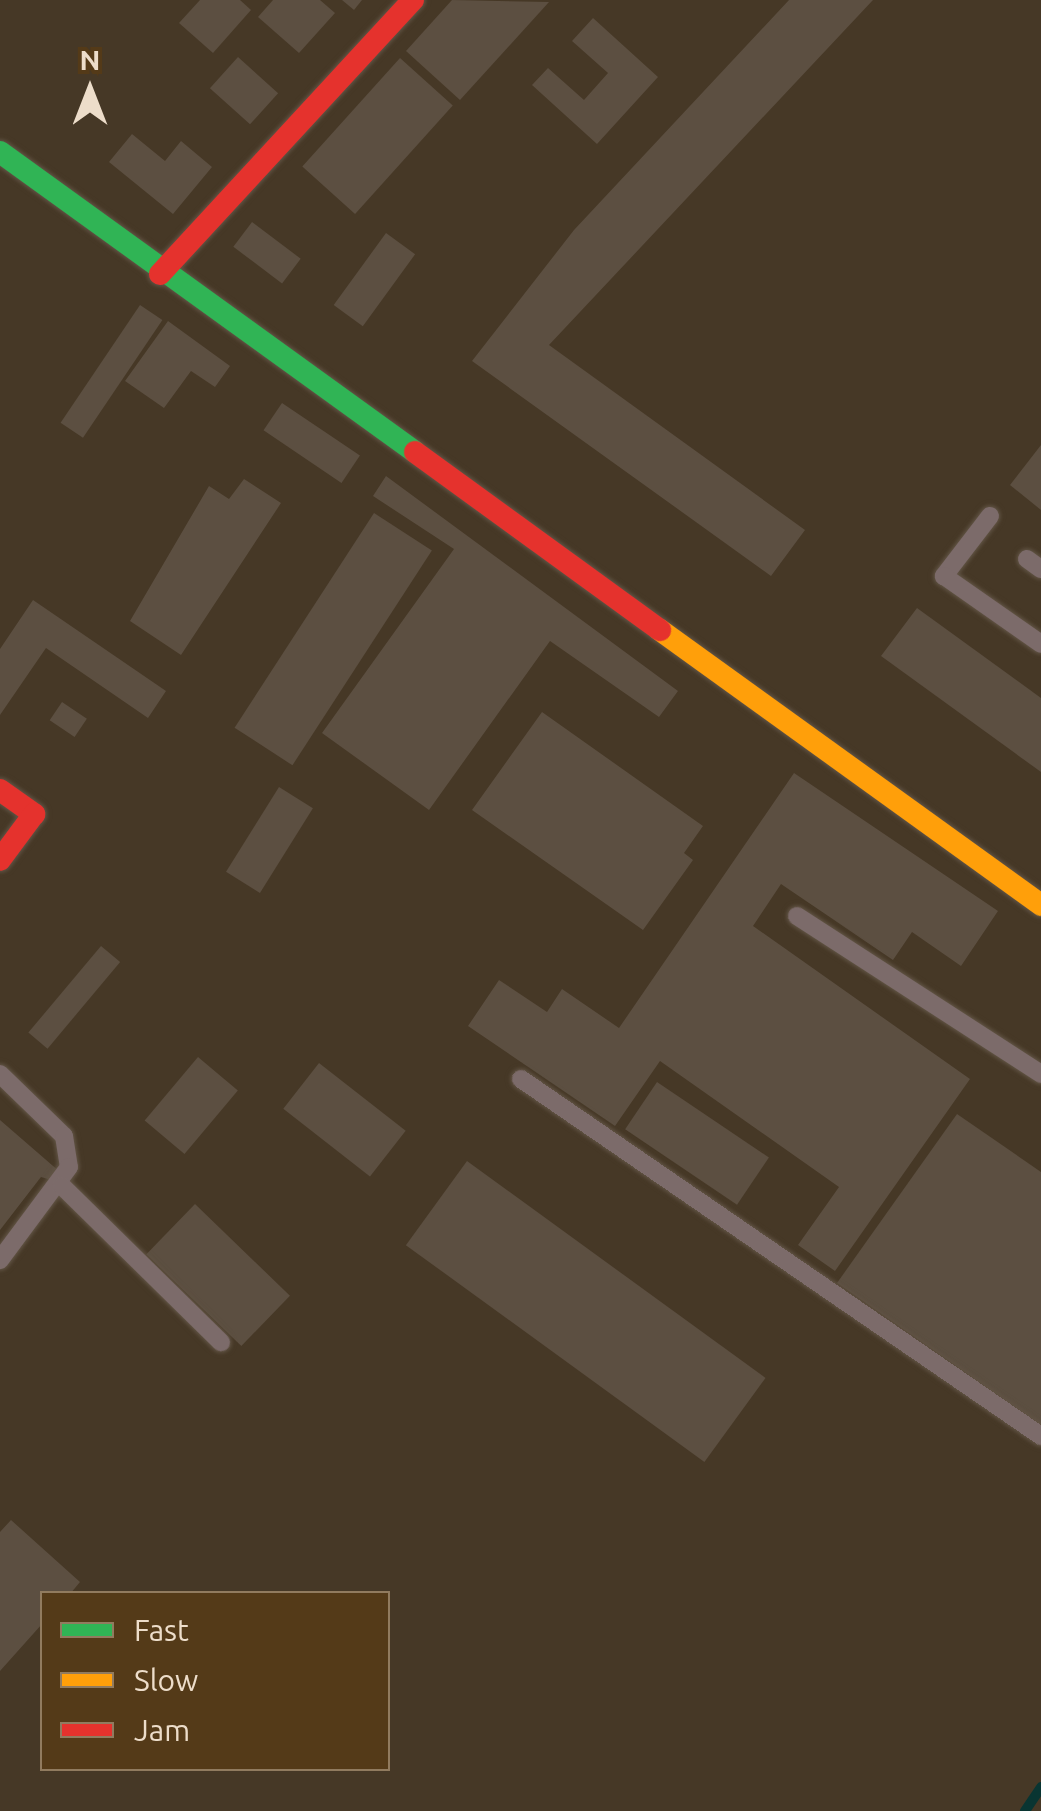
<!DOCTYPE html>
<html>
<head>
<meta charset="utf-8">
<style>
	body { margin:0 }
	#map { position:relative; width:1041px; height:1811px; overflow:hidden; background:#463826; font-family:Ubuntu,sans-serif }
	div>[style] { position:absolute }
	.stream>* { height:10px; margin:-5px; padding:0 5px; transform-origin:5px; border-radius:5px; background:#093532 }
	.building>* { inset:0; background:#5c4f41; transform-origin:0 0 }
	.roads { filter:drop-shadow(0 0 2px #625546) drop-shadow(0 0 2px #625546) }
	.lane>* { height:18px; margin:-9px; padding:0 9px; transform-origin:9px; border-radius:9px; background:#7c6b6a }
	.fast>* { height:22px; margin:-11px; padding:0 11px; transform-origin:11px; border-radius:11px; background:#30b455 }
	.slow>* { height:22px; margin:-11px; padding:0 11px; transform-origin:11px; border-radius:11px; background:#ff9f0a }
	.jam>* { height:22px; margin:-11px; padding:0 11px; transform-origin:11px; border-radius:11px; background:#e5322d }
	span { translate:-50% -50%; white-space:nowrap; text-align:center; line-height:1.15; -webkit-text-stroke:10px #543a18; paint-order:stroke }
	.legend { position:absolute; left:40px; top:1591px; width:350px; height:180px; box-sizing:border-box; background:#543a18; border:2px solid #917b5f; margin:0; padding:12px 18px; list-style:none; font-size:30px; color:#edddca }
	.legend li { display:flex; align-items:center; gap:20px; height:50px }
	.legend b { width:50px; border:2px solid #917b5f }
	.north { position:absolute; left:40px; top:40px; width:100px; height:100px; -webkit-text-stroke:8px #543a18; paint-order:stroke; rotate:0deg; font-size:28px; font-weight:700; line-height:40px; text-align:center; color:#edddca }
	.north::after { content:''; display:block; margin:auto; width:35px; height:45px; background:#edddca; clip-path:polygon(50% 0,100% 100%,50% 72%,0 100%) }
</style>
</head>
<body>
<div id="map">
	<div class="stream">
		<i style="left:1025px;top:1811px;width:29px;rotate:-56deg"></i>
	</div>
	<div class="building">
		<i style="clip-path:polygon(200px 0,240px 0,251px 10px,213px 53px,179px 23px)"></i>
		<i style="clip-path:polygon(273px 0,320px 0,335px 13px,299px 53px,258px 17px)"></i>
		<i style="clip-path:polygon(342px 0,362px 0,354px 10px)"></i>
		<i style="clip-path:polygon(452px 0,549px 2px,460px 100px,406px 51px)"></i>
		<i style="clip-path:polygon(789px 0,873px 0,549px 345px,805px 530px,771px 576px,472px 361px,574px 230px)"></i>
		<i style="clip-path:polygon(593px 18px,658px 77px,597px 144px,532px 85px,548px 68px,584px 100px,608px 73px,572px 41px)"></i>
		<i style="left:238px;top:57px;width:54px;height:42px;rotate:42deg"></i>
		<i style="left:400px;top:58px;width:71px;height:146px;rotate:42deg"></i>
		<i style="clip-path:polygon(132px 134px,165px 161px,181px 141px,212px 167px,173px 214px,109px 162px)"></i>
		<i style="left:252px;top:222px;width:61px;height:31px;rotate:37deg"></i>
		<i style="left:386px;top:233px;width:36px;height:89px;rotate:36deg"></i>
		<i style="left:140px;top:305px;width:27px;height:142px;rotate:34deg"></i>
		<i style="clip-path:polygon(168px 321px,230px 366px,215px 387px,191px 371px,164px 408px,125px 381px)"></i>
		<i style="left:282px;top:403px;width:94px;height:33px;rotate:34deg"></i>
		<i style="clip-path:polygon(1041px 445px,1041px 510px,1010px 485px)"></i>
		<i style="clip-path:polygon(386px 476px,678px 691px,659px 717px,550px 641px,429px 810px,322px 733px,454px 549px,373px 496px)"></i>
		<i style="clip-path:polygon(244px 479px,281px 503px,181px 655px,130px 621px,209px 486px,229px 499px)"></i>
		<i style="left:374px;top:513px;width:69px;height:256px;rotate:33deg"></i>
		<i style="clip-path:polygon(33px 600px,166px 691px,148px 718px,46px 648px,0 715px,0 649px)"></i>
		<i style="clip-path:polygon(917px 608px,1041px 698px,1041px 772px,881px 656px)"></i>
		<i style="left:62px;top:702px;width:30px;height:22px;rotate:34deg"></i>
		<i style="clip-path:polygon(542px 712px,703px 826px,684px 853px,693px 860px,643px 930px,472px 810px)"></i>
		<i style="clip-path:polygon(794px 773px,998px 911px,961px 966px,912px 932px,893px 960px,781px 884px,753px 926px,970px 1079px,835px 1271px,798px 1245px,839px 1187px,660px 1061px,615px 1126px,468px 1026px,499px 980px,547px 1012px,562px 989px,619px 1028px)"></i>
		<i style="left:279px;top:787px;width:40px;height:100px;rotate:32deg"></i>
		<i style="left:101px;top:946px;width:25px;height:113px;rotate:40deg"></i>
		<i style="left:198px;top:1057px;width:52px;height:83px;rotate:40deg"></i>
		<i style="left:319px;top:1063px;width:110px;height:58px;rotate:38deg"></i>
		<i style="left:657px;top:1082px;width:135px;height:57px;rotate:34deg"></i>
		<i style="clip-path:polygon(957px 1114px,1041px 1172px,1041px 1425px,837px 1283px)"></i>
		<i style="clip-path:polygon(0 1120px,60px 1172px,54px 1181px,41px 1177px,0 1230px)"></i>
		<i style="left:467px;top:1161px;width:369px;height:104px;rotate:36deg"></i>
		<i style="left:195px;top:1204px;width:132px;height:70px;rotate:44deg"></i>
		<i style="clip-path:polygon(11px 1520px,80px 1582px,70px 1594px,42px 1594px,42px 1624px,0 1671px,0 1532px)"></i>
	</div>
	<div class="roads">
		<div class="lane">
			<i style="left:990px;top:516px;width:76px;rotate:127.5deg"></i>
			<i style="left:944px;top:576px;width:118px;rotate:35deg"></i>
			<i style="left:1027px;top:559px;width:17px;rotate:36deg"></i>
			<i style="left:797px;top:916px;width:291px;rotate:32.9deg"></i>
			<i style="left:0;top:1074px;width:89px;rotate:44.1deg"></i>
			<i style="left:64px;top:1136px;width:31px;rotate:81deg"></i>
			<i style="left:69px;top:1167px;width:116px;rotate:126.6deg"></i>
			<i style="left:521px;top:1079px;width:631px;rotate:34.47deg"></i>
			<i style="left:62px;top:1186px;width:223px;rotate:44.5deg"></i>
		</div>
		<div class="fast">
			<i style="left:0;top:152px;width:512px;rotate:35.86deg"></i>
		</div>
		<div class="slow">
			<i style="left:660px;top:630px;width:470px;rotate:35.8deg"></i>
		</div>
		<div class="jam">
			<i style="left:160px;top:274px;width:373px;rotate:-47.3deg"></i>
			<i style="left:415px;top:452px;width:303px;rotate:36deg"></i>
			<i style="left:0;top:790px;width:42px;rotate:35.2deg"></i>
			<i style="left:34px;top:814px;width:57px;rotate:126.5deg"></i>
		</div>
	</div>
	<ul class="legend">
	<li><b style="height:12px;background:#30b455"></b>Fast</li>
	<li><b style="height:12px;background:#ff9f0a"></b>Slow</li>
	<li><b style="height:12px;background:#e5322d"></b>Jam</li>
	</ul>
	<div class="north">N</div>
</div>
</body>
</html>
